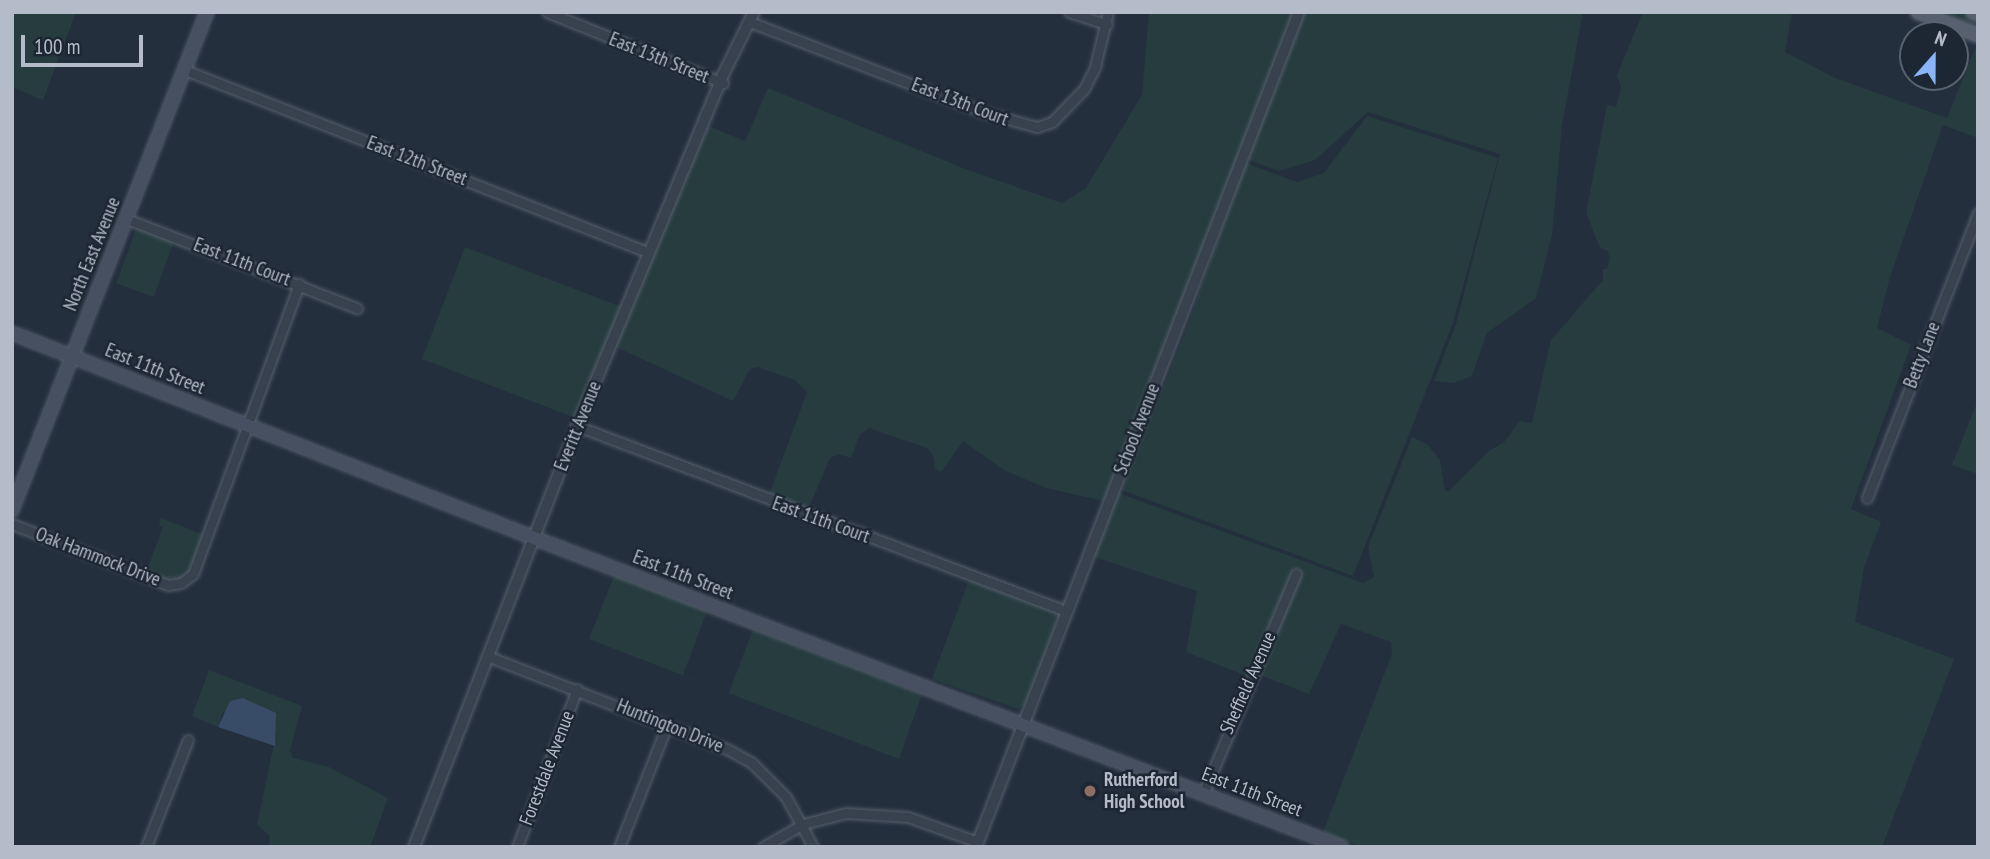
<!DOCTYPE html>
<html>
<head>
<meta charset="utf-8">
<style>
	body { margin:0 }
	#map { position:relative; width:1990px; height:859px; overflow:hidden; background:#242f3e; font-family:"PT Sans Narrow",sans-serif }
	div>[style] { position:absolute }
	.green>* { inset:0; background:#263c3f; transform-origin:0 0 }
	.water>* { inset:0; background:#394c67 }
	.roads { filter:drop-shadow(0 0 2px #565f6c) drop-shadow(0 0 2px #565f6c) }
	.minor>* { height:9px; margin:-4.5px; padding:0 4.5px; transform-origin:4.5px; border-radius:4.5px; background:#38414e }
	.tertiary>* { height:10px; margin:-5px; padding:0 5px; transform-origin:5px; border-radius:5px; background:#38414e }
	.secondary>* { height:12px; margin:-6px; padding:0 6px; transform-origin:6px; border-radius:6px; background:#465061 }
	.primary>* { height:14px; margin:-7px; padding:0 7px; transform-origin:7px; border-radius:7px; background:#56606e }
	.dots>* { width:19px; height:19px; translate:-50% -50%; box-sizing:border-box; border:4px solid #1d2633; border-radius:50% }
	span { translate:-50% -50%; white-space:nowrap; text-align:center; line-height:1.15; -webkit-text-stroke:5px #1d2633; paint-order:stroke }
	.street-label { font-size:19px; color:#b4bcc9 }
	.poi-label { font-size:19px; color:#b4bcc9; font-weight:700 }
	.left { translate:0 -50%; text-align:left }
	.frame { position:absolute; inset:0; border:14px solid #b4bcc9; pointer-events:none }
	.north { position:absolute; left:1899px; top:21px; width:70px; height:70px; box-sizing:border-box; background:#1d2633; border:2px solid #59626f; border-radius:50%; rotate:21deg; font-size:19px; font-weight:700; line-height:28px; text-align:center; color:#b4bcc9 }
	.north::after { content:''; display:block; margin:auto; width:24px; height:32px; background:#8ab4f8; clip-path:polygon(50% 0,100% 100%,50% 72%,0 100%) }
	.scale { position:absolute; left:21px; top:35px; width:122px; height:32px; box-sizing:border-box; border:4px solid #b4bcc9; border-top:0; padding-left:9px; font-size:21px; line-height:24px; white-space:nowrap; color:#b4bcc9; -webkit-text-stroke:5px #1d2633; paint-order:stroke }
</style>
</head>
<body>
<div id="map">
	<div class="green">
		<i style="clip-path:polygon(12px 12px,76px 12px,43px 100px,14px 88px,12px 92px)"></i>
		<i style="clip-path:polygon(1149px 12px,1294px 12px,1104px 501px,1046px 488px,1004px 470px,963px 441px,941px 472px,935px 469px,933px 455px,927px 448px,869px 428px,860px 434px,851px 458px,839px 454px,830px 458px,808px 510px,769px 495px,807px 392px,795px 380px,758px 367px,750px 369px,733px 401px,614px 346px,708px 126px,745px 141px,768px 88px,965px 169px,1062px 203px,1086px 188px,1142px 95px)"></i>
		<i style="clip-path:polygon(1303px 12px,1583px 12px,1562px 125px,1552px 235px,1536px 298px,1487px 333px,1472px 376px,1453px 383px,1434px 381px,1456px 324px,1500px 154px,1368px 112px,1315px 160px,1279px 171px,1246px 159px)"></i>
		<i style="clip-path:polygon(1643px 12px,1792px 12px,1785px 52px,1835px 78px,1947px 118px,1978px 41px,1978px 138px,1943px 125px,1890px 277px,1877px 328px,1911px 345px,1851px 509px,1881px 522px,1864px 568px,1855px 622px,1954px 659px,1882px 847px,1360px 847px,1323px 832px,1392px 654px,1391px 642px,1341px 624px,1309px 694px,1255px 673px,1301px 572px,1294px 568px,1247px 676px,1186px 652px,1197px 591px,1092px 556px,1119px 489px,1121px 494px,1363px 583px,1374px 577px,1368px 547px,1412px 437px,1427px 444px,1440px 460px,1445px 491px,1449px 491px,1489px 451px,1504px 442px,1520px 421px,1532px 423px,1551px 340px,1603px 280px,1603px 269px,1607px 269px,1610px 258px,1607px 250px,1600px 248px,1586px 213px,1607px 105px,1616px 107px,1621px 88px,1617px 75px)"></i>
		<i style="clip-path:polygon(1933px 12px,1959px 12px,1978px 19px,1978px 29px)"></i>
		<i style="clip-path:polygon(1367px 116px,1498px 158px,1453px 323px,1353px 576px,1122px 490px,1184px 336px,1245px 163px,1297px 182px,1324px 173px)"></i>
		<i style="left:137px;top:226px;width:40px;height:61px;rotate:20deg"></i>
		<i style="left:465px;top:247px;width:167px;height:120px;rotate:21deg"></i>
		<i style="clip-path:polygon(1978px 400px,1978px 474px,1952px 465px)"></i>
		<i style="clip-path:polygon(161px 518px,204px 535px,189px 571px,180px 579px,168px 580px,147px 570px,163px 527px,159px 525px)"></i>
		<i style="clip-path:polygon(614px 576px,707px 611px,683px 675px,729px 693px,753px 629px,922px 694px,899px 759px,589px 639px)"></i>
		<i style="clip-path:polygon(969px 580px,1060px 614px,1028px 702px,1018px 709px,932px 679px)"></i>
		<i style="clip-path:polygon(209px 670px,302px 706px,290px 750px,293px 758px,329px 767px,388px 798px,370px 847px,270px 847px,269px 835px,257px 825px,276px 734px,223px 712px,218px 727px,192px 716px)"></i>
	</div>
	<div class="water">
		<i style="clip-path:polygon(243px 698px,276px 713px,275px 746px,218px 727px,230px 701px)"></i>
	</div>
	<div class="roads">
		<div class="minor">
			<i style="left:547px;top:12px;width:190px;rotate:22deg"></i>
			<i style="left:1069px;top:12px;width:40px;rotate:18deg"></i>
			<i style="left:750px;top:22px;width:253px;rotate:21.1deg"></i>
			<i style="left:986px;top:113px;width:53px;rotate:15.4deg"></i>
			<i style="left:1037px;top:127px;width:16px;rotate:-18deg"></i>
			<i style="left:1052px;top:122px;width:46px;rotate:-45.9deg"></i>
			<i style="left:1084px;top:89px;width:25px;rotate:-63deg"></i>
			<i style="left:1095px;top:67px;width:57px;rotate:-76.7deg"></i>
			<i style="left:185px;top:70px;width:497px;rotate:21.5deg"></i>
			<i style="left:127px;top:219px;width:247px;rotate:21.2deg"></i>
			<i style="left:577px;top:426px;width:523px;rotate:20.72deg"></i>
			<i style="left:1867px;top:498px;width:306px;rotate:-68.7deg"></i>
			<i style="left:12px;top:524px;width:168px;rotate:21.4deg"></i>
			<i style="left:168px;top:585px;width:13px;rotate:-9deg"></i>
			<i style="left:181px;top:583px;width:15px;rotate:-37deg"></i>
			<i style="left:193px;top:574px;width:309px;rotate:-69.9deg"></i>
			<i style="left:487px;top:656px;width:257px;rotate:21.2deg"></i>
			<i style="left:727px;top:749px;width:29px;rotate:29deg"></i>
			<i style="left:752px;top:763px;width:48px;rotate:45deg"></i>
			<i style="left:786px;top:797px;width:57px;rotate:61.6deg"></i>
			<i style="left:1203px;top:794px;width:239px;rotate:-67.1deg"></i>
			<i style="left:146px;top:847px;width:115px;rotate:-68.6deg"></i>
			<i style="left:517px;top:847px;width:169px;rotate:-69.2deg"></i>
			<i style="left:619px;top:847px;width:131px;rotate:-68.5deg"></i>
			<i style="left:763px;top:847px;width:46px;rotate:-29.9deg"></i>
			<i style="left:803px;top:824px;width:44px;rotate:-14.3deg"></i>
			<i style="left:846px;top:813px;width:62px;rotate:3.7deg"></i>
			<i style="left:908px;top:817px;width:74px;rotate:19.7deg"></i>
		</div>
		<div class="tertiary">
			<i style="left:414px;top:847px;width:451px;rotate:-68.8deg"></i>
			<i style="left:577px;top:426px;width:378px;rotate:-67.4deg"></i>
			<i style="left:722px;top:77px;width:72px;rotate:-63.8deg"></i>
			<i style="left:976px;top:847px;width:895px;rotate:-68.85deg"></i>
		</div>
		<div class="secondary">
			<i style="left:12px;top:333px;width:561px;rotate:21.44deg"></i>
			<i style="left:534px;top:538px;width:865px;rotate:20.93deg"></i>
			<i style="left:12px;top:510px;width:535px;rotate:-68.62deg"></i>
		</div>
		<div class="primary">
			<i style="left:1918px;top:12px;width:64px;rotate:21deg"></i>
			<i style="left:1973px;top:12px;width:5px;rotate:22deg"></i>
		</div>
	</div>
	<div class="dots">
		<i style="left:1090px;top:791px;background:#8d6e63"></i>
	</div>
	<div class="street-label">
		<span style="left:659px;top:58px;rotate:22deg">East 13th Street</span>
		<span style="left:960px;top:102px;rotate:21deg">East 13th Court</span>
		<span style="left:417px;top:161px;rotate:21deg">East 12th Street</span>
		<span style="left:92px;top:254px;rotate:-68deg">North East Avenue</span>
		<span style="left:242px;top:262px;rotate:21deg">East 11th Court</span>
		<span style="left:1922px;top:355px;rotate:-69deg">Betty Lane</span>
		<span style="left:155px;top:369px;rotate:22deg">East 11th Street</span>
		<span style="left:578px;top:426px;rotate:-68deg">Everitt Avenue</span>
		<span style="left:1137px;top:429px;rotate:-69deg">School Avenue</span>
		<span style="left:821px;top:520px;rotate:20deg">East 11th Court</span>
		<span style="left:98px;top:557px;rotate:21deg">Oak Hammock Drive</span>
		<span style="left:683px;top:575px;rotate:21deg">East 11th Street</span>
		<span style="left:1248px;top:683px;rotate:-66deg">Sheffield Avenue</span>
		<span style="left:670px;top:726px;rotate:22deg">Huntington Drive</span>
		<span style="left:547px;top:768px;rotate:-69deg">Forestdale Avenue</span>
		<span style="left:1252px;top:792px;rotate:21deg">East 11th Street</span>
	</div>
	<div class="poi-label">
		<span class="left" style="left:1104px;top:791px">Rutherford<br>High School</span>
	</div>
	<div class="frame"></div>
	<div class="north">N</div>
	<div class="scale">100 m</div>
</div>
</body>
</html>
